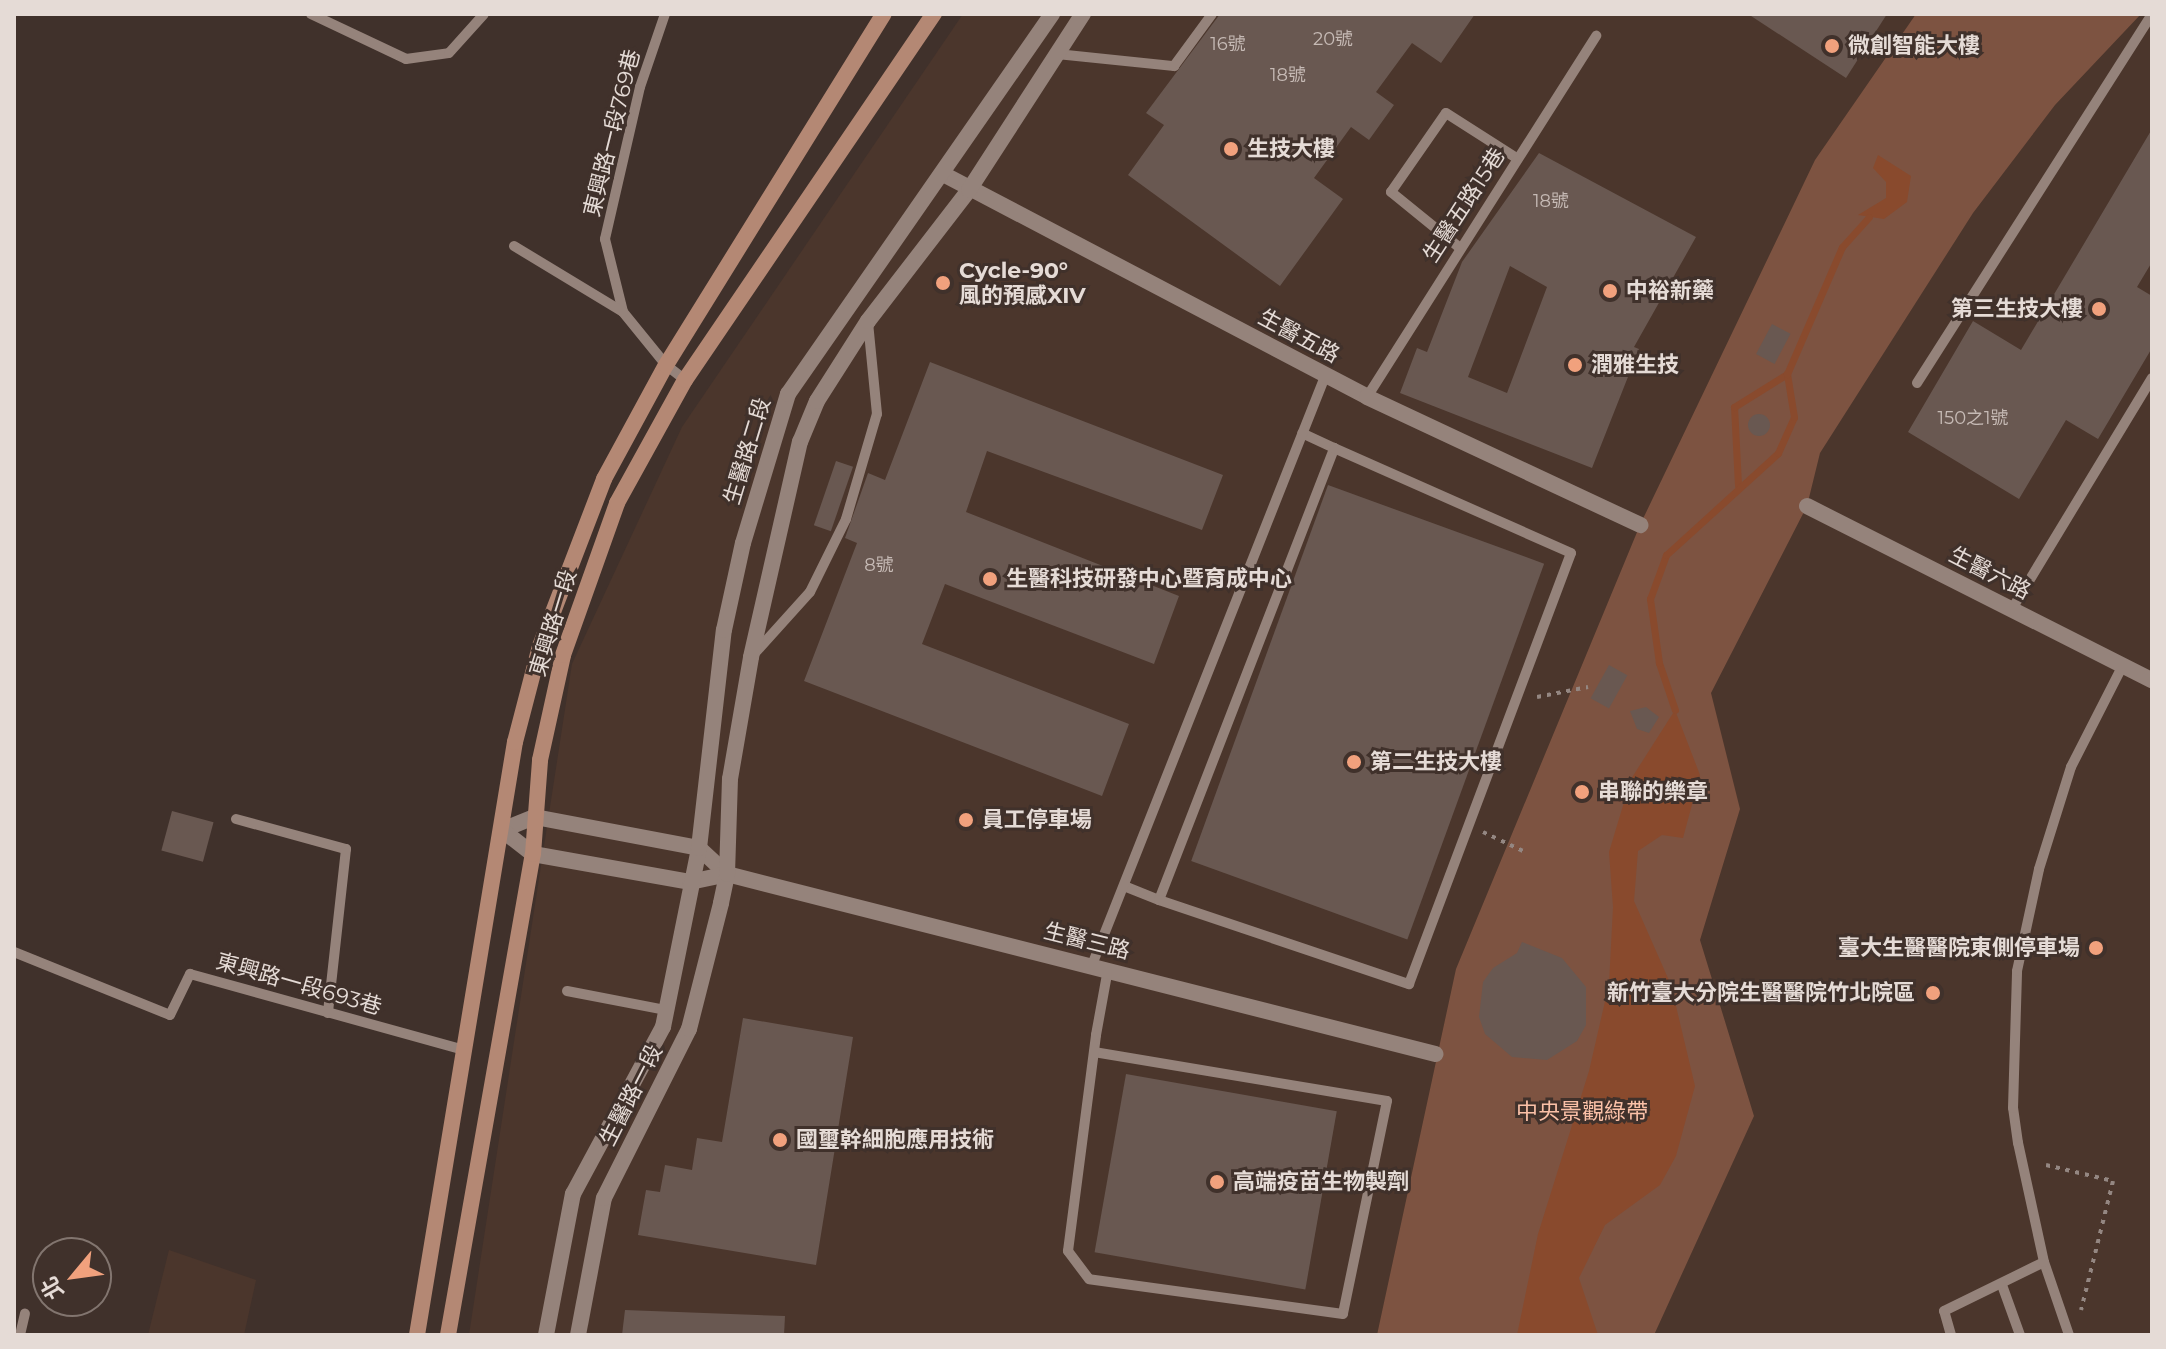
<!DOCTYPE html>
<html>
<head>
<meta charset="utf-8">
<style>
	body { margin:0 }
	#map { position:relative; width:2166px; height:1349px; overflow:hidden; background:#40312b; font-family:Montserrat,"Noto Sans TC",sans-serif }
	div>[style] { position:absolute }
	.built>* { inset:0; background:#4b362c }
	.green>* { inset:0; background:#7d5341 }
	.water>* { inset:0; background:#894a2d }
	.stream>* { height:7px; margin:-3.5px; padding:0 3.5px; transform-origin:3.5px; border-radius:3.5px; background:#894a2d }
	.building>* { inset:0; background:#695851; transform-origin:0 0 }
	.round { border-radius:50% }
	.path>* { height:4px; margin-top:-2px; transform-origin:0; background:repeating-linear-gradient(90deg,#948782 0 4px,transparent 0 10px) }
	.service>* { height:10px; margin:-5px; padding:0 5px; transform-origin:5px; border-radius:5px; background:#95837b }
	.minor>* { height:16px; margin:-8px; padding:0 8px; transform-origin:8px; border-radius:8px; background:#95837b }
	.tertiary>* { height:16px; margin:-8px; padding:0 8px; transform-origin:8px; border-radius:8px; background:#95837b }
	.secondary>* { height:16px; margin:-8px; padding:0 8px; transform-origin:8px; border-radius:8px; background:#b48874 }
	.dots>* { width:22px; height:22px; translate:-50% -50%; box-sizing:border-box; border:4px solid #40312b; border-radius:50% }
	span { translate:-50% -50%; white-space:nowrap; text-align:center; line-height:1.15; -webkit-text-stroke:6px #40312b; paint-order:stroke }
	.number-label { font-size:18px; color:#c6bab5 }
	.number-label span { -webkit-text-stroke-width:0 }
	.poi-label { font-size:22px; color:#e5dbd6; font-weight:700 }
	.left { translate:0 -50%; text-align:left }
	.right { translate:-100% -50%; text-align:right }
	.street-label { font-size:22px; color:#e5dbd6 }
	.park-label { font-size:22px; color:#fac0a7 }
	.frame { position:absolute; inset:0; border:16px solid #e5dbd6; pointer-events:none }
	.north { position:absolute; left:32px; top:1237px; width:80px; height:80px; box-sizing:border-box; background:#40312b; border:2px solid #82756f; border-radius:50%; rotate:241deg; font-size:22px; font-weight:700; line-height:32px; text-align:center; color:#e5dbd6 }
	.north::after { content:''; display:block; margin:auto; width:28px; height:36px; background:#f1a17d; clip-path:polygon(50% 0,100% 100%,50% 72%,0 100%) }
</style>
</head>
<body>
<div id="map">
	<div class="built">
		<i style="clip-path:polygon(963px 14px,2152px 14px,2152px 1335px,469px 1335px,572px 664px,682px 427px)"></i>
		<i style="clip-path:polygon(169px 1250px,256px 1280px,244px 1335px,148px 1335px)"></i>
	</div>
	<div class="green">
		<i style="clip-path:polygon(1916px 14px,2141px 14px,2055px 105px,1973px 213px,1820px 453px,1807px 506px,1711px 693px,1740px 809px,1700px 940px,1754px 1116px,1654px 1335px,1377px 1335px,1456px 969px,1640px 525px,1815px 160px)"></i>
	</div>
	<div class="water">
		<i style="clip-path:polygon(1878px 155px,1911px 176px,1907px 202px,1884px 219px,1858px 215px,1886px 198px,1886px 182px,1873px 168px)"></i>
		<i style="clip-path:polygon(1675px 710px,1700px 775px,1683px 838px,1662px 835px,1638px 851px,1634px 901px,1671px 985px,1695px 1086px,1676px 1156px,1660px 1185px,1605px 1225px,1579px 1278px,1598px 1335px,1517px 1335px,1538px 1234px,1589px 1071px,1609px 984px,1613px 907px,1609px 852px,1631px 779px)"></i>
	</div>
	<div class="stream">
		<i style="left:1738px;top:485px;width:78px;rotate:-92.9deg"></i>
		<i style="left:1734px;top:407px;width:62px;rotate:-31.9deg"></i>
		<i style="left:1675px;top:710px;width:50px;rotate:-108.8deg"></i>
		<i style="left:1659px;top:663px;width:65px;rotate:-98deg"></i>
		<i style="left:1650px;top:599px;width:47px;rotate:-70deg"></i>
		<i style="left:1666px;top:555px;width:151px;rotate:-42.3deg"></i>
		<i style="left:1778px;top:453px;width:39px;rotate:-66deg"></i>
		<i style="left:1794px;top:417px;width:44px;rotate:-99.2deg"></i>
		<i style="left:1787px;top:374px;width:138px;rotate:-66.6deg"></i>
		<i style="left:1842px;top:247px;width:40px;rotate:-48deg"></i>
	</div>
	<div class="building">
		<i style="clip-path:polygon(1220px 14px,1475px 14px,1441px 63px,1412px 43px,1376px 92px,1394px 105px,1369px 140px,1351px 127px,1314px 178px,1343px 199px,1280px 286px,1128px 175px,1164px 125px,1146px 113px)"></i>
		<i style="clip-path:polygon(1748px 14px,1887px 14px,1846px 78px)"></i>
		<i style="clip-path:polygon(2152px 129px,2152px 262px,2137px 287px,2152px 296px,2152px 348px,2098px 439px,2066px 420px,2019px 499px,1908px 432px,1973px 321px,2021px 350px)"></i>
		<i style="clip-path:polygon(evenodd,1539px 153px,1696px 237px,1634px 347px,1639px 349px,1592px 468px,1400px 393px,1417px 348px,1427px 352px,1462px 262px,1539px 153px,1510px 266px,1547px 287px,1507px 393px,1468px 377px,1510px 266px)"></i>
		<i style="left:1772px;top:324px;width:21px;height:34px;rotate:28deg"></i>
		<i style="clip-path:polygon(930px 362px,1223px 475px,1202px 530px,987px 451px,966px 512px,1179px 596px,1154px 664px,945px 584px,922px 644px,1129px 724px,1102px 796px,804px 681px,857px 543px,845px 538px,868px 473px,885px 480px)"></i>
		<i class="round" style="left:1748px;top:414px;width:22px;height:22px"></i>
		<i style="left:836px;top:461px;width:18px;height:68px;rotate:19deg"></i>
		<i style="left:1328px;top:485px;width:230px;height:400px;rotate:20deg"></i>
		<i style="left:1609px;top:665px;width:21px;height:38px;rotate:29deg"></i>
		<i style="clip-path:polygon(1646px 707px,1659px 717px,1649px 733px,1637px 729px,1630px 711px)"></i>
		<i style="left:172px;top:811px;width:43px;height:41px;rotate:15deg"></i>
		<i style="clip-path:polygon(1522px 942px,1562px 958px,1586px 987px,1586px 1025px,1577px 1041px,1547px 1060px,1512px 1057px,1485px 1034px,1479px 1017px,1483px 982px,1493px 968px,1517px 953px)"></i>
		<i style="clip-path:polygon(743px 1018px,853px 1037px,816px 1265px,638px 1235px,646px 1190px,660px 1192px,665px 1165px,692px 1170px,697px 1138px,722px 1142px)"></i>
		<i style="left:1126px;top:1074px;width:214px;height:181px;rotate:10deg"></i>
		<i style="clip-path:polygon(625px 1310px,785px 1316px,784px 1335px,622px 1335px)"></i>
	</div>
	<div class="path">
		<i style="left:1537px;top:697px;width:52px;rotate:-11.1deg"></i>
		<i style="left:1483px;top:832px;width:44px;rotate:25.4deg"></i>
		<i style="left:2046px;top:1165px;width:69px;rotate:13.4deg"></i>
		<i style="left:2113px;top:1181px;width:133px;rotate:103.9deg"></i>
	</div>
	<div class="service">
		<i style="left:311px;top:14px;width:105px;rotate:25.3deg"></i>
		<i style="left:406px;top:59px;width:43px;rotate:-7.9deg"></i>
		<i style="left:449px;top:53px;width:52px;rotate:-48.1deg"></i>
		<i style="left:665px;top:14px;width:77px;rotate:108.9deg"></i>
		<i style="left:640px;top:87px;width:156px;rotate:103deg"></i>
		<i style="left:605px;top:239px;width:75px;rotate:76.1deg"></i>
		<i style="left:623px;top:312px;width:68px;rotate:50.9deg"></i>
		<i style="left:666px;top:365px;width:24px;rotate:38deg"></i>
		<i style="left:1057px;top:54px;width:118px;rotate:5.9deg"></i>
		<i style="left:1174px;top:66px;width:64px;rotate:-53.8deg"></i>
		<i style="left:514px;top:246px;width:127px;rotate:31.2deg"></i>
		<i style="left:1460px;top:248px;width:89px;rotate:-140.9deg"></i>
		<i style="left:1391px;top:192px;width:96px;rotate:-55.2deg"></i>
		<i style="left:1446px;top:113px;width:85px;rotate:32.6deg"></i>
		<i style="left:1917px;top:383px;width:437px;rotate:-57.5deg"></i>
		<i style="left:1367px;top:397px;width:428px;rotate:-57.6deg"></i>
		<i style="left:2012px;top:609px;width:270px;rotate:-58.8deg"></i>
		<i style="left:755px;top:653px;width:82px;rotate:-48deg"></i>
		<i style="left:810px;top:592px;width:81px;rotate:-63.7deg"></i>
		<i style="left:846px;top:519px;width:109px;rotate:-73.6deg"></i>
		<i style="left:877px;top:414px;width:91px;rotate:-95.6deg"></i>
		<i style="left:236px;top:819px;width:114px;rotate:15.3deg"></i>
		<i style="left:346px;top:849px;width:165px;rotate:96.3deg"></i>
		<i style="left:1124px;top:886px;width:38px;rotate:22deg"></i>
		<i style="left:1159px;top:900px;width:485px;rotate:-68.8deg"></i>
		<i style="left:1334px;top:448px;width:35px;rotate:-155deg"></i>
		<i style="left:1159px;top:900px;width:264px;rotate:18.6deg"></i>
		<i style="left:1409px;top:984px;width:460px;rotate:-69.4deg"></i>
		<i style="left:1571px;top:553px;width:259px;rotate:-156.1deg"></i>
		<i style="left:14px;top:952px;width:168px;rotate:22deg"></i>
		<i style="left:170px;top:1015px;width:46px;rotate:-64deg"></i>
		<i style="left:190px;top:974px;width:284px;rotate:15.5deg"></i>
		<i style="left:1092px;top:965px;width:636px;rotate:-68.4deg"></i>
		<i style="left:567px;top:991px;width:101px;rotate:10.9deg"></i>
		<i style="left:1094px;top:1052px;width:297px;rotate:9.5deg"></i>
		<i style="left:1387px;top:1101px;width:217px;rotate:101.7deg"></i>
		<i style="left:1343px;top:1314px;width:256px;rotate:-172.2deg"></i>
		<i style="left:1089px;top:1279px;width:35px;rotate:-127deg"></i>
		<i style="left:1068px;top:1251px;width:218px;rotate:-82.6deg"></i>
		<i style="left:1096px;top:1035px;width:67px;rotate:-79.7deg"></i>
		<i style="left:2002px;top:1285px;width:53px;rotate:70.2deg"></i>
		<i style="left:20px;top:1335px;width:22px;rotate:-77deg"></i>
		<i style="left:1951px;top:1335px;width:25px;rotate:-106deg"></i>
		<i style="left:1944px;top:1311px;width:111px;rotate:-26.1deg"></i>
		<i style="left:2069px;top:1335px;width:77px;rotate:-108.9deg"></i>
		<i style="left:2044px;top:1262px;width:122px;rotate:-102.3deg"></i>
		<i style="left:2018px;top:1143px;width:35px;rotate:-98deg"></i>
		<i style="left:2013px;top:1108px;width:137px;rotate:-88.3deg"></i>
		<i style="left:2017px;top:971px;width:104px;rotate:-77.8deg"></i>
		<i style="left:2039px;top:869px;width:107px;rotate:-72.6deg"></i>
		<i style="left:2071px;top:767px;width:114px;rotate:-63deg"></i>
	</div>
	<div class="minor">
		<i style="left:943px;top:174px;width:479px;rotate:27.7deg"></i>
		<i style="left:1367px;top:397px;width:302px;rotate:25.1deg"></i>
		<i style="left:1807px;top:506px;width:386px;rotate:26.8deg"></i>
		<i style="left:727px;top:874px;width:731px;rotate:14.26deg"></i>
	</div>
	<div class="tertiary">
		<i style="left:502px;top:830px;width:35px;rotate:-22deg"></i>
		<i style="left:535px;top:817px;width:167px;rotate:10.7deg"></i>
		<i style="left:699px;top:848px;width:38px;rotate:43deg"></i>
		<i style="left:502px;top:830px;width:39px;rotate:38deg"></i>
		<i style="left:533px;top:854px;width:159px;rotate:10.1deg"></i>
		<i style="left:690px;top:882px;width:38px;rotate:-12deg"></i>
		<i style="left:546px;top:1335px;width:144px;rotate:-79.2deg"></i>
		<i style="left:573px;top:1194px;width:190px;rotate:-61.7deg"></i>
		<i style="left:663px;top:1027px;width:183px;rotate:-78.6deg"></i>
		<i style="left:699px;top:848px;width:219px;rotate:-83.5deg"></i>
		<i style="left:724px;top:630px;width:89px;rotate:-77.7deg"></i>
		<i style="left:743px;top:543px;width:156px;rotate:-73.2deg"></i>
		<i style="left:788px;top:394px;width:463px;rotate:-55.2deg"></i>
		<i style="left:578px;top:1335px;width:139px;rotate:-79.3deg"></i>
		<i style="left:604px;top:1198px;width:189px;rotate:-63.3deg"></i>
		<i style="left:689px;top:1029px;width:130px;rotate:-75.7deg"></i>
		<i style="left:721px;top:903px;width:30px;rotate:-78deg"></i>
		<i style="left:727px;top:874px;width:95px;rotate:-88.2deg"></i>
		<i style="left:730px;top:779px;width:124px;rotate:-80.2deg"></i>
		<i style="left:751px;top:657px;width:221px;rotate:-77.2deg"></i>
		<i style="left:800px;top:442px;width:44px;rotate:-67.5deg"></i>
		<i style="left:817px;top:401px;width:95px;rotate:-57.5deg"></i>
		<i style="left:868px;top:321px;width:165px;rotate:-52.4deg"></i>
		<i style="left:969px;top:190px;width:210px;rotate:-57.1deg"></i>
	</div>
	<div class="secondary">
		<i style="left:417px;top:1335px;width:601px;rotate:-80.62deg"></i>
		<i style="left:515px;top:742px;width:99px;rotate:-75.4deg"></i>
		<i style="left:540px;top:646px;width:179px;rotate:-69deg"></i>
		<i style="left:604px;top:479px;width:130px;rotate:-61.5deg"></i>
		<i style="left:666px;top:365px;width:413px;rotate:-58.2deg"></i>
		<i style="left:448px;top:1335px;width:488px;rotate:-80deg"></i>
		<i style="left:533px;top:854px;width:94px;rotate:-85.7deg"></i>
		<i style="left:540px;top:760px;width:107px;rotate:-77.6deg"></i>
		<i style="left:563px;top:655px;width:161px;rotate:-70.4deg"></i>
		<i style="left:617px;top:503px;width:141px;rotate:-61.1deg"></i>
		<i style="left:685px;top:380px;width:443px;rotate:-55.8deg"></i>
	</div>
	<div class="dots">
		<i style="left:1832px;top:46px;background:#f1a17d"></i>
		<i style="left:1231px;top:149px;background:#f1a17d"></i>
		<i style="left:943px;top:283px;background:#f1a17d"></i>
		<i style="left:1610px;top:291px;background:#f1a17d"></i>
		<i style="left:2099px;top:309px;background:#f1a17d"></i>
		<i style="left:1575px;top:365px;background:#f1a17d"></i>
		<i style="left:990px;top:579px;background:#f1a17d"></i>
		<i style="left:1354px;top:762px;background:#f1a17d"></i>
		<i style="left:1582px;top:792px;background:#f1a17d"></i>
		<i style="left:966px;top:820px;background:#f1a17d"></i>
		<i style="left:2096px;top:948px;background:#f1a17d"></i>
		<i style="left:1933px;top:993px;background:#f1a17d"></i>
		<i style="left:780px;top:1140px;background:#f1a17d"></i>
		<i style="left:1217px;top:1182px;background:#f1a17d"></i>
	</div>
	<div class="number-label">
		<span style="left:1333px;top:39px">20號</span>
		<span style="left:1228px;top:44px">16號</span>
		<span style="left:1288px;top:75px">18號</span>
		<span style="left:1551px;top:201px">18號</span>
		<span style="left:1973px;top:418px">150之1號</span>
		<span style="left:879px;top:565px">8號</span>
	</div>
	<div class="poi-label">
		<span class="left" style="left:1848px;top:46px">微創智能大樓</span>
		<span class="left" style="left:1247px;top:149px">生技大樓</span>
		<span class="left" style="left:959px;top:283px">Cycle-90°<br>風的預感XIV</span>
		<span class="left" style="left:1626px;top:291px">中裕新藥</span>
		<span class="right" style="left:2083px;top:309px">第三生技大樓</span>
		<span class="left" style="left:1591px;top:365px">潤雅生技</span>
		<span class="left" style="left:1006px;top:579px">生醫科技研發中心暨育成中心</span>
		<span class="left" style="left:1370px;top:762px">第二生技大樓</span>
		<span class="left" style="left:1598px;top:792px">串聯的樂章</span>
		<span class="left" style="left:982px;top:820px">員工停車場</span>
		<span class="right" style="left:2080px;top:948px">臺大生醫醫院東側停車場</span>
		<span class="right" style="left:1915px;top:993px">新竹臺大分院生醫醫院竹北院區</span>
		<span class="left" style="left:796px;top:1140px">國璽幹細胞應用技術</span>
		<span class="left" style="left:1233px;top:1182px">高端疫苗生物製劑</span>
	</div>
	<div class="street-label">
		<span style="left:612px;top:133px;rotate:-76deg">東興路一段769巷</span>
		<span style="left:1464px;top:205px;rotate:-57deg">生醫五路15巷</span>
		<span style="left:1299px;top:336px;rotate:28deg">生醫五路</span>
		<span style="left:747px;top:451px;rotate:-73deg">生醫路二段</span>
		<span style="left:1990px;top:573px;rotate:27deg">生醫六路</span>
		<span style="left:553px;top:623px;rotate:-73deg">東興路一段</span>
		<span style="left:1087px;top:941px;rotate:14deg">生醫三路</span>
		<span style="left:299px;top:984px;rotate:16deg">東興路一段693巷</span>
		<span style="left:631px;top:1095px;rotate:-63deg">生醫路一段</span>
	</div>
	<div class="park-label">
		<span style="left:1582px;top:1112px">中央景觀綠帶</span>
	</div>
	<div class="frame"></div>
	<div class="north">北</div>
</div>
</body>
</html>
